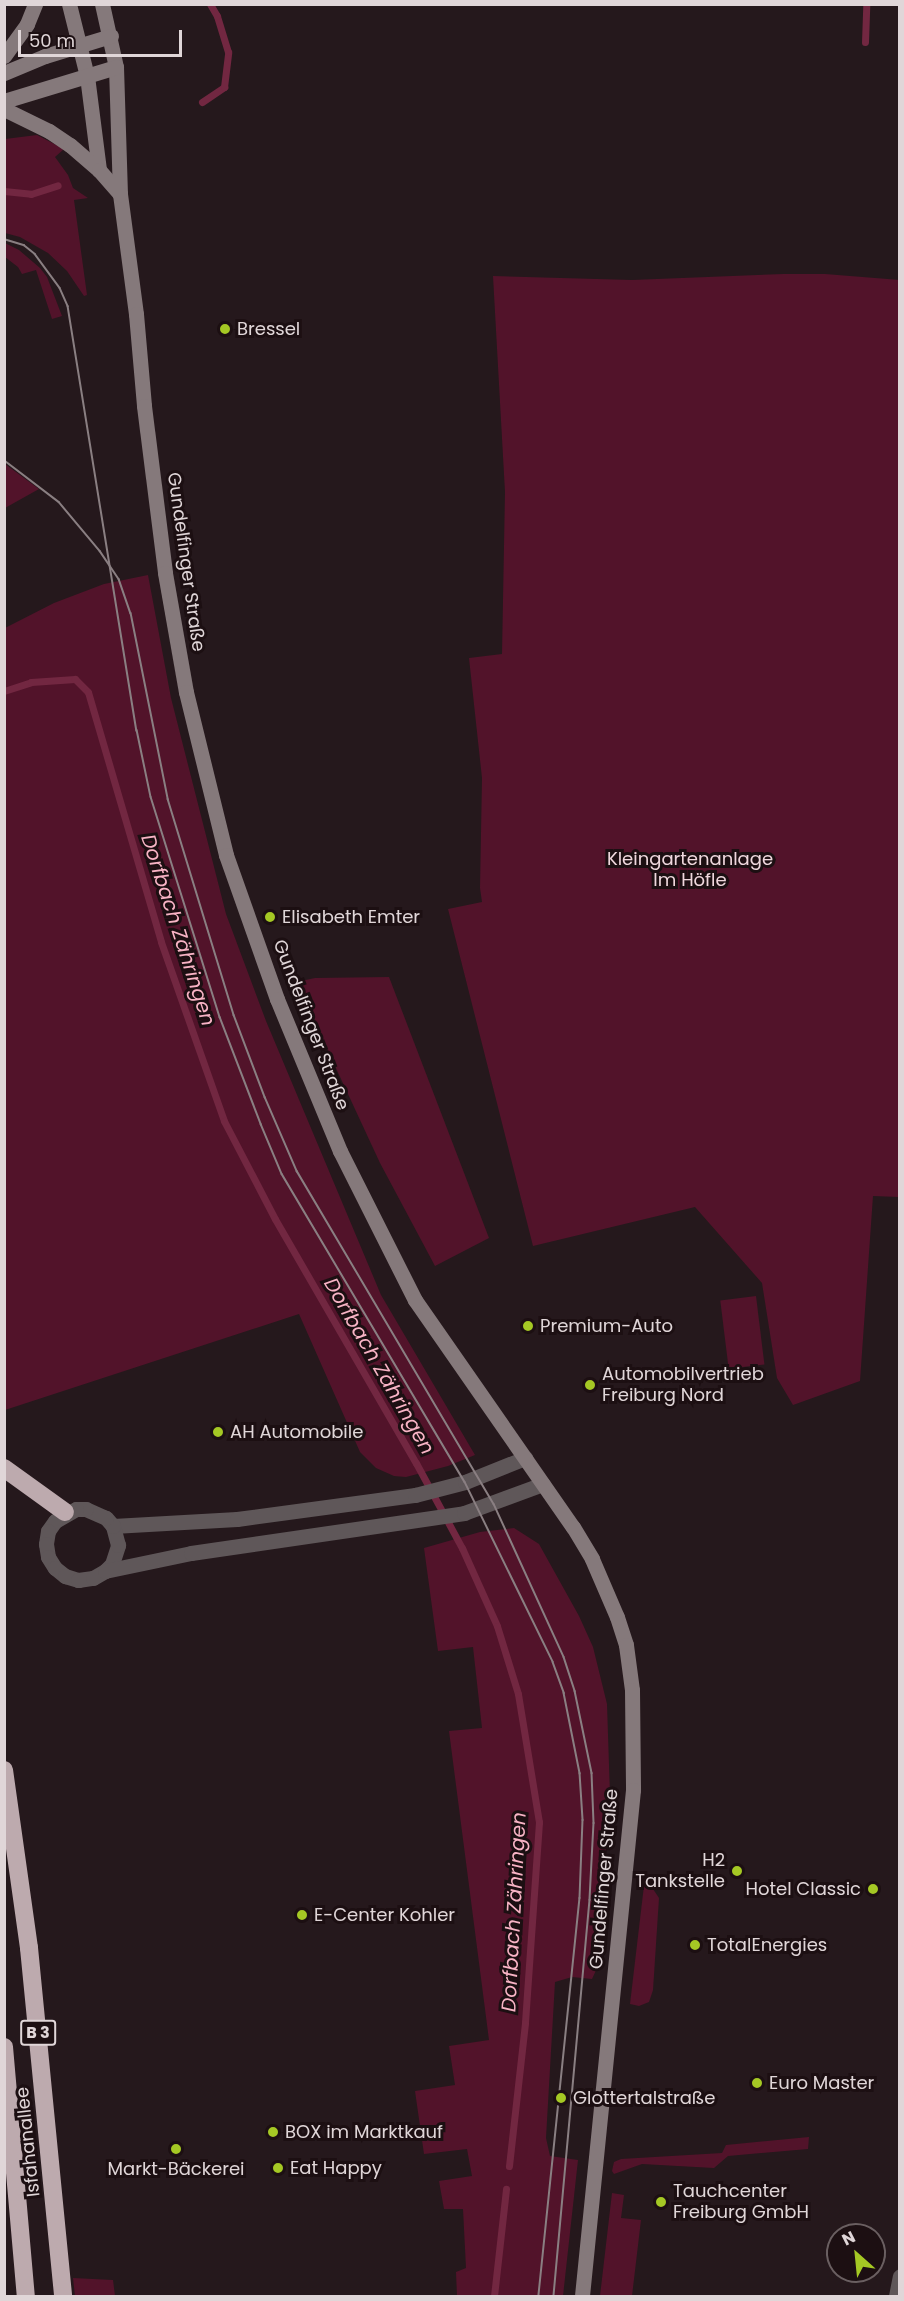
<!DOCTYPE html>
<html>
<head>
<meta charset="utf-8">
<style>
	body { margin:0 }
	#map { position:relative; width:904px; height:2301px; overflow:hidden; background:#25181c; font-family:Poppins,sans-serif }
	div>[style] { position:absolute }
	.green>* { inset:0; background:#52132a; transform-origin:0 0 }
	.stream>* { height:7px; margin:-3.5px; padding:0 3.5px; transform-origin:3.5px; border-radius:3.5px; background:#722741 }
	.street>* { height:15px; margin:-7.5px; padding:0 7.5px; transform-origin:7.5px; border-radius:7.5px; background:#5f5759 }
	.secondary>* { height:15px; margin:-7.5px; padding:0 7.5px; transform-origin:7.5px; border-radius:7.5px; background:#85797b }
	.highway>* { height:18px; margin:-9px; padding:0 9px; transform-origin:9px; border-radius:9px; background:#bdaaae }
	.tram>* { height:1.5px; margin:-0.75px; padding:0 0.75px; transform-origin:0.75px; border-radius:0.75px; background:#8a7f82 }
	.dots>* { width:16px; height:16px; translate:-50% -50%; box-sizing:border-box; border:3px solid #1c0f12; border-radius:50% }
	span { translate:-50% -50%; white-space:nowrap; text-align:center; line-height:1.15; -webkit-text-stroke:6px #1c0f12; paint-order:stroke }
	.shield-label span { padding:2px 4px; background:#1c0f12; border:2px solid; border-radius:4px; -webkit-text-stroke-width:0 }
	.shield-label { font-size:16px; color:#e0d6d8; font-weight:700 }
	.poi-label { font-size:18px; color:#e0d6d8 }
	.left { translate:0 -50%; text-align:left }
	.right { translate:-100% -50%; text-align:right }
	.street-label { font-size:18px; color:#e0d6d8 }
	.park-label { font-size:18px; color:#efd7dd }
	.water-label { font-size:20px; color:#f8b3c5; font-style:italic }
	.frame { position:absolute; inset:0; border:6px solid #e0d6d8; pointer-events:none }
	.north { position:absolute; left:826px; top:2223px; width:60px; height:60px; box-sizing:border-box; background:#1c0f12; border:2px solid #6a5f61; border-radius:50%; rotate:333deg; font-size:16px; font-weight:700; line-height:24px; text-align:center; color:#e0d6d8 }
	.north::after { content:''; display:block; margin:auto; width:21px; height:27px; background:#a5c824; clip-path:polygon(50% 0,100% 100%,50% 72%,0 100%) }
	.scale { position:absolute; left:18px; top:30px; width:164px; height:27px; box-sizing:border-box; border:3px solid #e0d6d8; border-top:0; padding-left:8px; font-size:18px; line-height:21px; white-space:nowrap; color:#e0d6d8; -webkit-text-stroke:4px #1c0f12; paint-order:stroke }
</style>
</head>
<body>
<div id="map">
	<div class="green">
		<i style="clip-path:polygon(37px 135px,64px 149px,55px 157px,68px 175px,73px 188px,88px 198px,74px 200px,87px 295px,84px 296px,67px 271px,48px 253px,20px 237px,5px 233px,5px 139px)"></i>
		<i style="clip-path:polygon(5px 243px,19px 250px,40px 268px,47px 277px,62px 316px,52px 319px,36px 270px,22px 274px,18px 267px,5px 257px)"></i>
		<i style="clip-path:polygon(784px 274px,825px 274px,900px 280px,899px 1197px,873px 1196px,860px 1381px,793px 1405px,777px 1378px,762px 1283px,695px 1207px,533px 1246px,448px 909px,482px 902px,480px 888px,482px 778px,469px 658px,502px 654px,505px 492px,493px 276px,632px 280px)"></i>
		<i style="clip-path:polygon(5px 464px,39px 489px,5px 508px,4px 508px)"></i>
		<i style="clip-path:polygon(148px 575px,171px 698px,226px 914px,266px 1021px,381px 1295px,475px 1455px,448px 1466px,406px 1477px,394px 1476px,376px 1468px,360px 1452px,299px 1314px,5px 1410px,5px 628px,54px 603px,104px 584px)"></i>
		<i style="clip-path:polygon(389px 977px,489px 1238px,435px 1266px,380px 1163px,296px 982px,315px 978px)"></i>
		<i style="left:756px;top:1296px;width:69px;height:36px;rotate:83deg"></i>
		<i style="clip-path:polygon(514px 1528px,539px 1544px,579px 1616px,593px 1647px,607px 1704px,610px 1795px,598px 1966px,592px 1979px,572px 1977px,555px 1982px,546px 2138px,550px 2156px,578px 2160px,563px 2296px,457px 2296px,456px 2272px,466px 2268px,463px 2209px,444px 2209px,439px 2181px,472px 2176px,467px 2149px,424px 2154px,415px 2091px,455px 2085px,449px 2046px,489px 2040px,449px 1731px,482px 1728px,473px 1647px,438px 1651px,424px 1548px,480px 1532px)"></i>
		<i style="clip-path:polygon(645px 1877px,659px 1898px,653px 1990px,649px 2002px,639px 2006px,630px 2004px)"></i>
		<i style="clip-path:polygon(809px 2137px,808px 2149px,728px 2156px,714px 2168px,642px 2164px,614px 2174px,612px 2171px,614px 2162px,621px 2159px,722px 2153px,726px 2145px)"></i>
		<i style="clip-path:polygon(612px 2193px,624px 2195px,621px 2218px,641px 2220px,632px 2296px,600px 2296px)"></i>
		<i style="clip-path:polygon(73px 2278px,113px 2280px,115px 2296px,75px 2296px)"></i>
	</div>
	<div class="stream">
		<i style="left:865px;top:42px;width:38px;rotate:-88deg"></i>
		<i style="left:202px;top:102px;width:27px;rotate:-34deg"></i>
		<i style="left:224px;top:87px;width:35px;rotate:-83deg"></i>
		<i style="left:228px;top:52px;width:38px;rotate:-107deg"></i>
		<i style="left:217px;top:16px;width:14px;rotate:-120deg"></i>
		<i style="left:4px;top:191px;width:27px;rotate:6deg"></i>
		<i style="left:31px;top:194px;width:28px;rotate:-18deg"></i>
		<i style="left:4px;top:691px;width:28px;rotate:-18deg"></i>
		<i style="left:31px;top:682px;width:44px;rotate:-3.9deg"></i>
		<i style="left:75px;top:679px;width:18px;rotate:45deg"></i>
		<i style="left:88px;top:692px;width:260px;rotate:73.7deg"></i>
		<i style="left:161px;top:942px;width:190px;rotate:70.6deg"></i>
		<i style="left:224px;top:1121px;width:110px;rotate:62.5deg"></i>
		<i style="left:275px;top:1219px;width:282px;rotate:60deg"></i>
		<i style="left:416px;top:1463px;width:97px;rotate:61.6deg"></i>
		<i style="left:462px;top:1548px;width:85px;rotate:65.8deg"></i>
		<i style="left:497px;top:1626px;width:71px;rotate:72.8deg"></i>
		<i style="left:518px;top:1694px;width:130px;rotate:80.7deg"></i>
		<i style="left:539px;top:1822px;width:201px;rotate:94deg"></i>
		<i style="left:525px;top:2023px;width:144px;rotate:96.4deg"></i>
		<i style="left:494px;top:2296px;width:108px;rotate:-83.6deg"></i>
	</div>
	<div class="street">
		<i style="left:113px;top:1526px;width:124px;rotate:-3.2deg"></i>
		<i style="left:237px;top:1519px;width:180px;rotate:-7.7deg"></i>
		<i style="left:415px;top:1495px;width:52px;rotate:-14.6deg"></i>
		<i style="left:465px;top:1482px;width:65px;rotate:-21.8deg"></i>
		<i style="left:105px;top:1571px;width:10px;rotate:-45deg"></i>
		<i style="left:112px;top:1564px;width:20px;rotate:-72deg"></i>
		<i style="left:118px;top:1545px;width:20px;rotate:-105deg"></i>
		<i style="left:113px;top:1526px;width:11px;rotate:-131deg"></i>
		<i style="left:106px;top:1518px;width:22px;rotate:-156deg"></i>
		<i style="left:86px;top:1509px;width:10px;rotate:180deg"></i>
		<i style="left:76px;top:1509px;width:24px;rotate:150deg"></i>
		<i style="left:55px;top:1521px;width:12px;rotate:125deg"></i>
		<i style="left:48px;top:1531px;width:13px;rotate:99deg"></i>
		<i style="left:46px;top:1544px;width:13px;rotate:81deg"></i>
		<i style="left:48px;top:1557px;width:13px;rotate:58deg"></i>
		<i style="left:55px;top:1568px;width:13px;rotate:39deg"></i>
		<i style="left:65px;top:1576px;width:14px;rotate:17deg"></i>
		<i style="left:78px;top:1580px;width:15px;rotate:-8deg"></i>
		<i style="left:93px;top:1578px;width:14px;rotate:-30deg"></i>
		<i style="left:105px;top:1571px;width:88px;rotate:-11.8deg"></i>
		<i style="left:191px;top:1553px;width:276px;rotate:-8.3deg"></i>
		<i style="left:464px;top:1513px;width:84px;rotate:-20.2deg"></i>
		<i style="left:896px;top:2296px;width:20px;rotate:-79deg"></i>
	</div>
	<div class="secondary">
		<i style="left:69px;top:4px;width:74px;rotate:76deg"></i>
		<i style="left:87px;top:76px;width:95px;rotate:82.7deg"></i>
		<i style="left:102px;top:4px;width:65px;rotate:77.5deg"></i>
		<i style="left:116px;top:67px;width:127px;rotate:88.2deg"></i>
		<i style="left:120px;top:194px;width:121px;rotate:82.4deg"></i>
		<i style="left:136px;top:314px;width:92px;rotate:85deg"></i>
		<i style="left:144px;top:406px;width:168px;rotate:82.8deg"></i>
		<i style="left:165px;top:573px;width:121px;rotate:80deg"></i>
		<i style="left:186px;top:692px;width:168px;rotate:76.2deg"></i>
		<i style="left:226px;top:855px;width:153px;rotate:70.5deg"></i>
		<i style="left:277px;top:999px;width:165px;rotate:67.5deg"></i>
		<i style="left:340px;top:1151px;width:167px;rotate:63.3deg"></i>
		<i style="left:415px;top:1300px;width:277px;rotate:55.2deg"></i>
		<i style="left:573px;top:1527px;width:37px;rotate:59deg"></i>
		<i style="left:592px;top:1559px;width:63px;rotate:66.7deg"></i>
		<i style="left:617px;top:1617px;width:29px;rotate:72deg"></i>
		<i style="left:626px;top:1645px;width:45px;rotate:82.4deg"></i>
		<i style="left:632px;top:1690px;width:100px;rotate:89.4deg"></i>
		<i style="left:633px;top:1790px;width:509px;rotate:95.76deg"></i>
		<i style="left:4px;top:56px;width:39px;rotate:-54deg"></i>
		<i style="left:27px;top:24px;width:22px;rotate:-68deg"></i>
		<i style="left:4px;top:73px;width:44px;rotate:-22.5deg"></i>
		<i style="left:45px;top:56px;width:69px;rotate:-16.9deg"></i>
		<i style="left:4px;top:101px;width:117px;rotate:-16.9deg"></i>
		<i style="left:4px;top:109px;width:50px;rotate:26.1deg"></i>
		<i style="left:49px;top:131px;width:25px;rotate:34deg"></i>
		<i style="left:70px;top:145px;width:38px;rotate:41deg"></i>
		<i style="left:99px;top:170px;width:32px;rotate:49deg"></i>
	</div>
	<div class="highway">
		<i style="left:4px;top:1468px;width:75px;rotate:35.8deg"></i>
		<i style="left:4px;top:1770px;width:180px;rotate:82deg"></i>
		<i style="left:29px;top:1948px;width:350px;rotate:84.4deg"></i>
		<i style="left:4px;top:2047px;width:250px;rotate:85deg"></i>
	</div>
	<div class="tram">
		<i style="left:4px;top:239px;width:21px;rotate:17deg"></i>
		<i style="left:24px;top:245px;width:14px;rotate:39deg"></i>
		<i style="left:35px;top:254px;width:42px;rotate:53.7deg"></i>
		<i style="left:60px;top:288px;width:20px;rotate:66deg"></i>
		<i style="left:68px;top:306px;width:430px;rotate:80.8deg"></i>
		<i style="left:137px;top:730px;width:68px;rotate:78.2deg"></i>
		<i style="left:151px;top:797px;width:231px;rotate:72.6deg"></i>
		<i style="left:220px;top:1017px;width:115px;rotate:69deg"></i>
		<i style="left:261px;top:1124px;width:54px;rotate:67.2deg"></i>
		<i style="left:282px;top:1174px;width:358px;rotate:59.3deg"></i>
		<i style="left:465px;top:1482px;width:200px;rotate:63.9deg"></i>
		<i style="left:553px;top:1662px;width:33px;rotate:70deg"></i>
		<i style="left:564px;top:1693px;width:82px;rotate:78.7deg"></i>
		<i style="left:580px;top:1773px;width:47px;rotate:86.3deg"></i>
		<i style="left:583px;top:1820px;width:78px;rotate:92.2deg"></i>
		<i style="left:580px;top:1898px;width:400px;rotate:95.9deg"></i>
		<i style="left:4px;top:460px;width:69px;rotate:37.4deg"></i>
		<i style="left:59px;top:502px;width:64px;rotate:50.1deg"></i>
		<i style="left:100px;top:551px;width:34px;rotate:56deg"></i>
		<i style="left:119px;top:579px;width:36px;rotate:71deg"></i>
		<i style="left:131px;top:613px;width:190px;rotate:78.7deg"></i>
		<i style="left:168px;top:799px;width:226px;rotate:73deg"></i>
		<i style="left:234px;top:1015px;width:88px;rotate:69.3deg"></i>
		<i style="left:265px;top:1097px;width:81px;rotate:66.6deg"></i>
		<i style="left:297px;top:1171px;width:387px;rotate:59.4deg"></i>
		<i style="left:494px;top:1504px;width:168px;rotate:65.4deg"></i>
		<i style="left:564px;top:1657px;width:36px;rotate:72deg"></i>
		<i style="left:575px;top:1691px;width:84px;rotate:78.3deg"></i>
		<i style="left:592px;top:1773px;width:50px;rotate:87.7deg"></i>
		<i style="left:594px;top:1823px;width:77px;rotate:93deg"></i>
		<i style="left:590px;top:1900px;width:398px;rotate:95.2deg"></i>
	</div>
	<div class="dots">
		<i style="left:225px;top:329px;background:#a5c824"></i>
		<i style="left:270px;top:917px;background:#a5c824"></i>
		<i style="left:528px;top:1326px;background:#a5c824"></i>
		<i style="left:590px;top:1385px;background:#a5c824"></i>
		<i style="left:218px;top:1432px;background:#a5c824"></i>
		<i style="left:737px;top:1871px;background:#a5c824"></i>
		<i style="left:873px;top:1889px;background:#a5c824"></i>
		<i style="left:302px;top:1915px;background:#a5c824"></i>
		<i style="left:695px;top:1945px;background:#a5c824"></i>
		<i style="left:757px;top:2083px;background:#a5c824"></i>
		<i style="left:561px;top:2098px;background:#a5c824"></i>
		<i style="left:273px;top:2132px;background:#a5c824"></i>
		<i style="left:176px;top:2149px;background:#a5c824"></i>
		<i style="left:278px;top:2168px;background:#a5c824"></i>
		<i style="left:661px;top:2202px;background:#a5c824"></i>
	</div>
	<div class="shield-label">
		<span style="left:38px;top:2033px">B 3</span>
	</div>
	<div class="poi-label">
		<span class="left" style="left:237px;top:329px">Bressel</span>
		<span class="left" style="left:282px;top:917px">Elisabeth Emter</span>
		<span class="left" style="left:540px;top:1326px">Premium-Auto</span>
		<span class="left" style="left:602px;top:1385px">Automobilvertrieb<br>Freiburg Nord</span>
		<span class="left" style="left:230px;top:1432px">AH Automobile</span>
		<span class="right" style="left:725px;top:1871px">H2<br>Tankstelle</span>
		<span class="right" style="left:861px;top:1889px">Hotel Classic</span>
		<span class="left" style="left:314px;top:1915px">E-Center Kohler</span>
		<span class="left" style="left:707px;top:1945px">TotalEnergies</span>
		<span class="left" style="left:769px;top:2083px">Euro Master</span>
		<span class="left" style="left:573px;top:2098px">Glottertalstraße</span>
		<span class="left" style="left:285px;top:2132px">BOX im Marktkauf</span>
		<span class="left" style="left:290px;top:2168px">Eat Happy</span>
		<span style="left:176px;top:2169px">Markt-Bäckerei</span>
		<span class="left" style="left:673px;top:2202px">Tauchcenter<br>Freiburg GmbH</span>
	</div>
	<div class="street-label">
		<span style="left:186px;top:562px;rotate:82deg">Gundelfinger Straße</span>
		<span style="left:311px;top:1025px;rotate:69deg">Gundelfinger Straße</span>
		<span style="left:604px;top:1879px;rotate:-85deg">Gundelfinger Straße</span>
		<span style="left:28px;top:2142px;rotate:-96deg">Isfahanallee</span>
	</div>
	<div class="park-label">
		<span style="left:690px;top:870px">Kleingartenanlage<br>Im Höfle</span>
	</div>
	<div class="water-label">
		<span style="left:178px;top:930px;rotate:72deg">Dorfbach Zähringen</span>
		<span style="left:379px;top:1366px;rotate:60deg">Dorfbach Zähringen</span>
		<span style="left:514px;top:1912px;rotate:-87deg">Dorfbach Zähringen</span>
	</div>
	<div class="frame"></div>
	<div class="north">N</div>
	<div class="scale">50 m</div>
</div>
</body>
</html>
